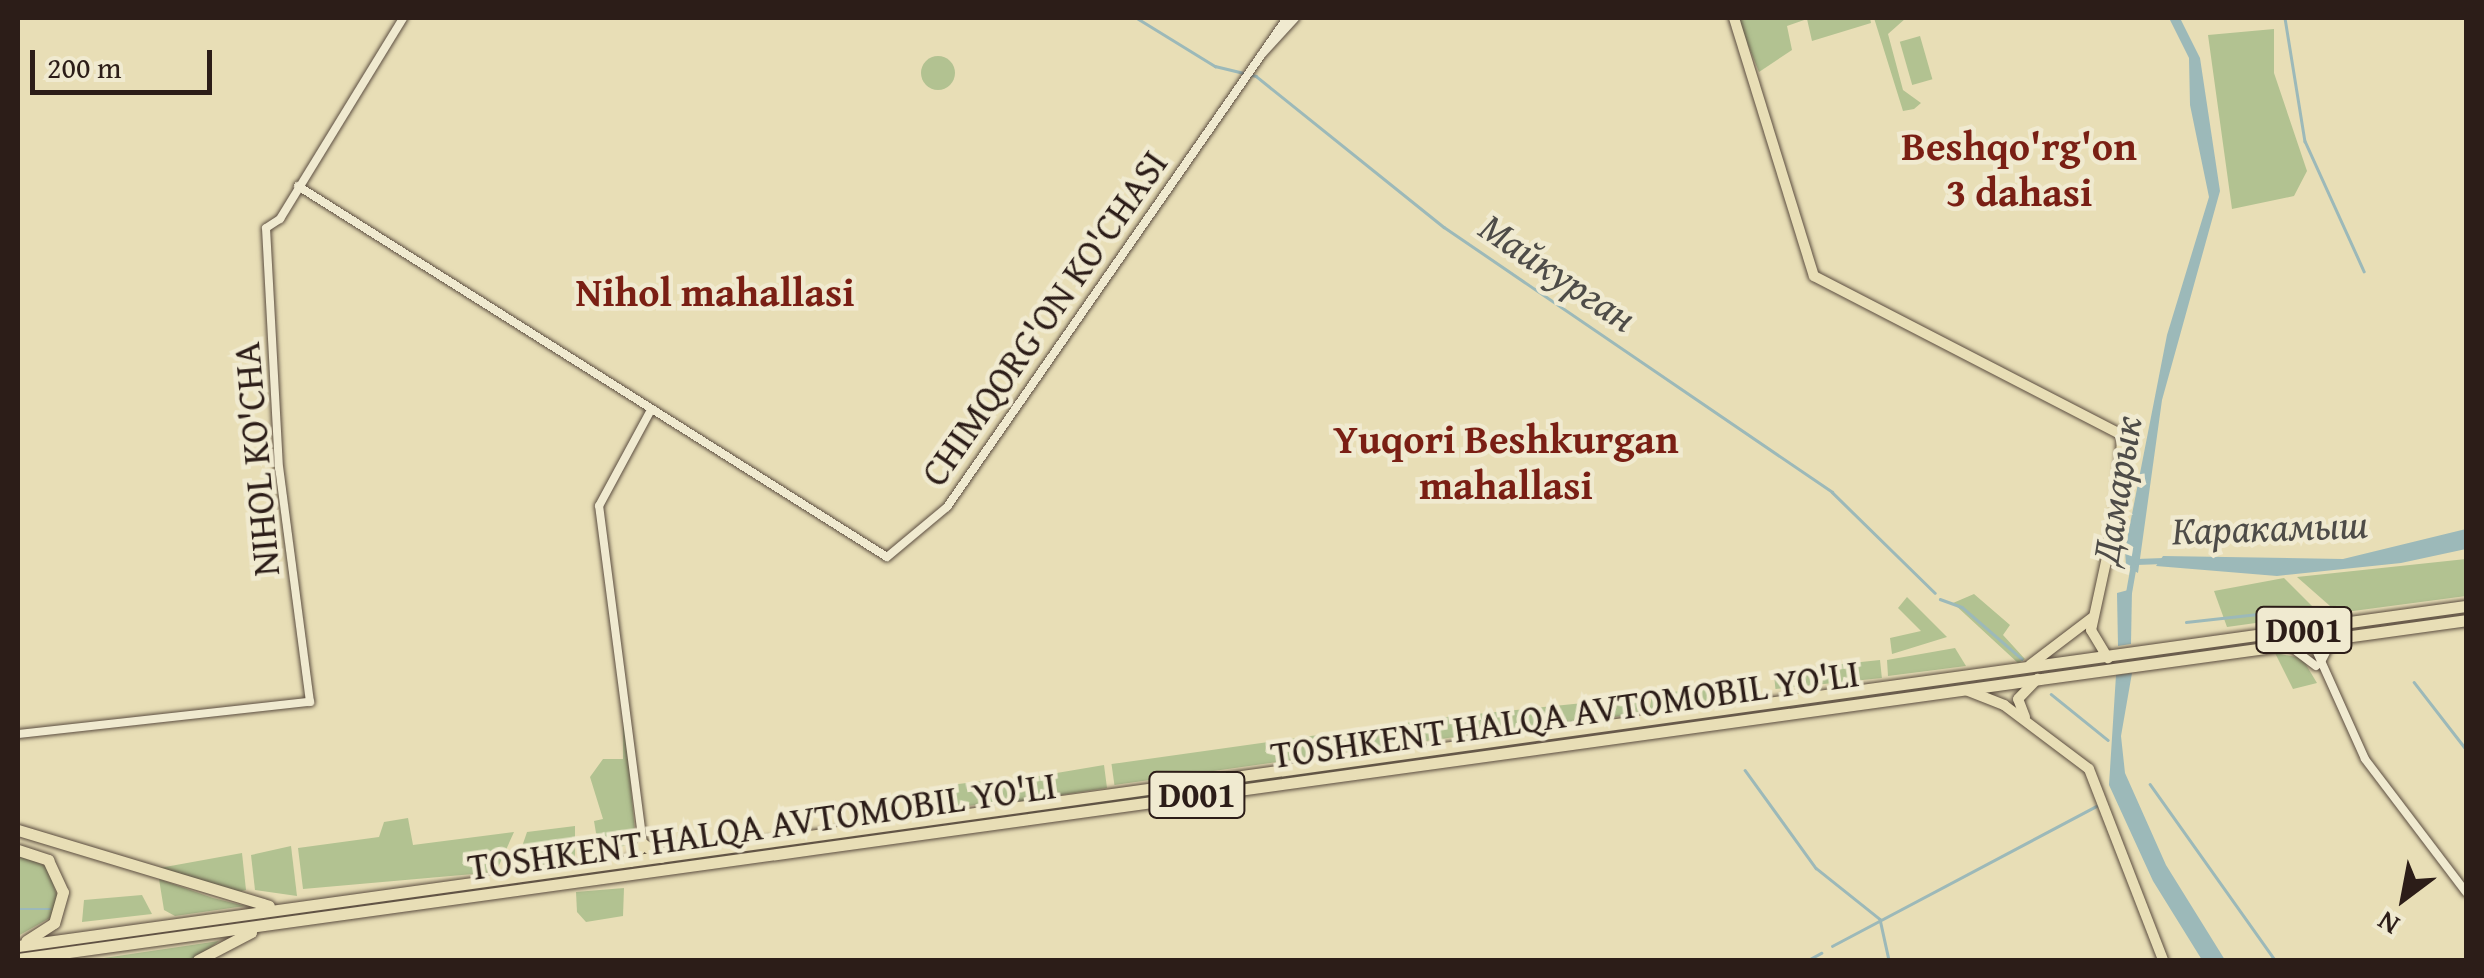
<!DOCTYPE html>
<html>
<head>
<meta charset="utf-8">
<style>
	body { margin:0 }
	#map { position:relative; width:2484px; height:978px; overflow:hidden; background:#e8deb6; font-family:"Gentium Book Plus",serif }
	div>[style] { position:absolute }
	.green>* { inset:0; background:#b2c291; transform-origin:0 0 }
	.round { border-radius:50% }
	.water>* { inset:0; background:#9cb9b9 }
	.stream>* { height:2.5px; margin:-1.25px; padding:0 1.25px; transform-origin:1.25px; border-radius:1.25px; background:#9cb9b9 }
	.canal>* { height:6px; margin:-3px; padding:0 3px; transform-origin:3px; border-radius:3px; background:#9cb9b9 }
	.roads { filter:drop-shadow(0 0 2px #5b4d40) drop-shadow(0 0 2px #5b4d40) }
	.minor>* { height:8px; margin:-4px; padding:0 4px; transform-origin:4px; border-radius:4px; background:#f0ead0 }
	.major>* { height:10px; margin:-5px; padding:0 5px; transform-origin:5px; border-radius:5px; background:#e8deb6 }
	.highway>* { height:11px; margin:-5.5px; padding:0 5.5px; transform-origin:5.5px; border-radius:5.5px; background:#e8deb6 }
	span { translate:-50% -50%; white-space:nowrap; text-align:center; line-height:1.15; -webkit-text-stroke:9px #f0ead0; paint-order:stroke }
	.shield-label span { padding:2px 8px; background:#f0ead0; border:2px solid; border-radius:8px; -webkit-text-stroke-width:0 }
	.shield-label { font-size:35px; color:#2c1d18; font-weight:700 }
	.street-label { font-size:38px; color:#2c1d18 }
	.neighbourhood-label { font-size:40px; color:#7a1f14; font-weight:700 }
	.water-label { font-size:40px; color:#4e4c48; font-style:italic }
	.frame { position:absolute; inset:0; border:20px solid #2c1d18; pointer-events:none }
	.north { position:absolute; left:2354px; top:848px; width:100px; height:100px; -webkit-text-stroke:8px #f0ead0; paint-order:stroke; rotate:212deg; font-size:28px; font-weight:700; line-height:40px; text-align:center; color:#2c1d18 }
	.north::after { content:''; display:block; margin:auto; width:35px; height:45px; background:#2c1d18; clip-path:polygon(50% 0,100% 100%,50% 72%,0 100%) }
	.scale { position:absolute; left:30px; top:50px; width:182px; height:45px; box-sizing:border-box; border:5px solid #2c1d18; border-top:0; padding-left:12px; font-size:30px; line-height:35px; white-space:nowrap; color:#2c1d18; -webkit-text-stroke:8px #f0ead0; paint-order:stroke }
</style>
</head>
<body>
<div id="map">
	<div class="green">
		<i style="clip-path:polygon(1737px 18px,1870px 18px,1871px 23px,1812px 41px,1807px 19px,1787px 26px,1792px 50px,1759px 72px)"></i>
		<i style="clip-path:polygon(1874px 18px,1906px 18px,1888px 34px,1903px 90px,1921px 103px,1914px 109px,1903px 111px)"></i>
		<i style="clip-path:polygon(2274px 29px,2274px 73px,2307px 171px,2294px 196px,2232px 209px,2208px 35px)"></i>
		<i style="left:1920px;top:36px;width:45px;height:21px;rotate:74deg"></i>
		<i class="round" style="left:921px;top:56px;width:34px;height:34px"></i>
		<i style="clip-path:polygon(2466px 559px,2466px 596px,2338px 613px,2297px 577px)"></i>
		<i style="clip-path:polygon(2284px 578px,2320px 614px,2227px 627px,2214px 591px)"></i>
		<i style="clip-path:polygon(1974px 594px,2010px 625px,2003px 635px,2025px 659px,2018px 663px,1953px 603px)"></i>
		<i style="clip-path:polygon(1907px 597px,1947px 637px,1892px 654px,1890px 638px,1921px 631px,1898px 608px)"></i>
		<i style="clip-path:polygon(1955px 648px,1966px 666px,1888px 676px,1887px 660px)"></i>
		<i style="clip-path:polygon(2275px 653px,2302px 658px,2317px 683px,2293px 689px)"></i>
		<i style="left:1880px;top:660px;width:18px;height:107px;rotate:84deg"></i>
		<i style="clip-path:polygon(1716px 686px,1719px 701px,1649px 712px,1652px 695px)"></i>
		<i style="clip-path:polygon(1643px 697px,1639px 714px,1479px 733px,1476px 714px)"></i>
		<i style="clip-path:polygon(623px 702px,636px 842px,611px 850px,596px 833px,594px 821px,603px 819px,590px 777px,603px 759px,623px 759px)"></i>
		<i style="left:1468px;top:714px;width:21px;height:360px;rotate:82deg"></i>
		<i style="clip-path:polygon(1654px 724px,1021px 817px,1020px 813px)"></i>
		<i style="clip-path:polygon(1104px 765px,1107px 788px,1016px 802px,1019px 792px,1035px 790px,1033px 777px)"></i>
		<i style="left:1007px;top:778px;width:23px;height:55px;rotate:83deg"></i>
		<i style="clip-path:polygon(408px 818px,413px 845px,514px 832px,496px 872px,303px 889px,298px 848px,379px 837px,384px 822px)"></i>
		<i style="clip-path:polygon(575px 826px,575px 862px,515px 867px,527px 832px)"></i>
		<i style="clip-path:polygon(291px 846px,297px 896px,255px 890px,251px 855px)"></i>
		<i style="clip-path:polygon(242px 853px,246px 890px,226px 895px,154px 869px)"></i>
		<i style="clip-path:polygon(18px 854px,48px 867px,57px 896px,55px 915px,18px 936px)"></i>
		<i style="clip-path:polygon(159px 879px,213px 898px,245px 906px,175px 916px,164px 910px)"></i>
		<i style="clip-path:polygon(624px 888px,623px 916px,586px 922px,577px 912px,576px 892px)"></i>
		<i style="clip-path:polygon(142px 895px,152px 914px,82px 922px,84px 900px)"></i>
		<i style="clip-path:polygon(219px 941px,194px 960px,97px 959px)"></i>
	</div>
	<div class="water">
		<i style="clip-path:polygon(2169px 18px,2180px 18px,2200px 58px,2220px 191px,2162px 400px,2138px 573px,2126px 566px,2125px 550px,2167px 335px,2209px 197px,2190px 105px,2189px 58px)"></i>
		<i style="clip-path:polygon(2466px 529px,2466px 549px,2401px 563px,2277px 576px,2156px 566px,2163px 556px,2343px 559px)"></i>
		<i style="clip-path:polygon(2132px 589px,2131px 644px,2118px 646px,2117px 593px)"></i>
		<i style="clip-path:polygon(2132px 673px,2121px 736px,2125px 773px,2166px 865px,2225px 960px,2202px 960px,2153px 881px,2109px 785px,2116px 675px)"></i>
	</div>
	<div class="stream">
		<i style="left:1137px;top:18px;width:92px;rotate:31.6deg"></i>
		<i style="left:1215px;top:66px;width:42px;rotate:13.7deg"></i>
		<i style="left:1256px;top:76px;width:241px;rotate:38.8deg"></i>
		<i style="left:1444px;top:227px;width:470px;rotate:34.3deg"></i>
		<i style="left:1832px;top:492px;width:144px;rotate:44.4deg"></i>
		<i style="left:2285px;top:18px;width:125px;rotate:80.8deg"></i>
		<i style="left:2305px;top:141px;width:143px;rotate:65.6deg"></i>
		<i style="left:1940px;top:599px;width:23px;rotate:20deg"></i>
		<i style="left:1962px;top:607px;width:79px;rotate:40.9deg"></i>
		<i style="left:2285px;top:612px;width:31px;rotate:-6deg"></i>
		<i style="left:2186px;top:622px;width:81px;rotate:-6.4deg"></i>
		<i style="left:2414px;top:682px;width:85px;rotate:52.2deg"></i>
		<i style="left:2051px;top:694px;width:73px;rotate:38.9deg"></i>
		<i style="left:1745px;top:770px;width:121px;rotate:54.1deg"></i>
		<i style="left:1816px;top:868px;width:82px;rotate:38.6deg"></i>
		<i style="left:1880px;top:919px;width:42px;rotate:77.6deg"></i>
		<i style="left:2150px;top:784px;width:216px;rotate:54.6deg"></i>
		<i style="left:18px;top:909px;width:32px"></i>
		<i style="left:1832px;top:946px;width:301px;rotate:-27.9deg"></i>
		<i style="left:1808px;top:960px;width:15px;rotate:-28deg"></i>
	</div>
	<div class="canal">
		<i style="left:2136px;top:562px;width:28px;rotate:-2deg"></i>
		<i style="left:2129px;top:593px;width:27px;rotate:-80deg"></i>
	</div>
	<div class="roads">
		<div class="minor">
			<i style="left:1262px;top:54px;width:49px;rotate:-47.5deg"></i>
			<i style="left:298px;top:186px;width:696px;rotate:32.21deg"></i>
			<i style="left:887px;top:557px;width:78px;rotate:-39.8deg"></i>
			<i style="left:947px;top:507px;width:596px;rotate:-55.19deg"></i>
			<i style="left:2312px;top:641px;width:129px;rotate:65.8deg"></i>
			<i style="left:2365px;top:759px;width:167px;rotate:52.8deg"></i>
			<i style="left:2288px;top:645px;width:35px;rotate:37deg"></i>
			<i style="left:2320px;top:664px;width:29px;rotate:-63deg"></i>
			<i style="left:18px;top:734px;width:294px;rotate:-6.3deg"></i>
			<i style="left:310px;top:702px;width:236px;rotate:-97.5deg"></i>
			<i style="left:279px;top:468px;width:240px;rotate:-93.1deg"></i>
			<i style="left:266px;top:228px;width:17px;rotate:-33deg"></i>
			<i style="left:280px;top:219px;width:236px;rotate:-58.5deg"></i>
			<i style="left:643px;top:844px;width:341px;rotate:-97.4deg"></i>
			<i style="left:599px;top:506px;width:109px;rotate:-61.6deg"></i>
		</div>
		<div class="major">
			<i style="left:1734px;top:18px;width:270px;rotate:72.8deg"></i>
			<i style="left:1814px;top:276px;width:347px;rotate:27.3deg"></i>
			<i style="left:2122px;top:435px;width:67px;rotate:92.6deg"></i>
			<i style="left:2119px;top:502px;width:131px;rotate:102.3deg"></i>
			<i style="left:2091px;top:630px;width:33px;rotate:59deg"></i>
			<i style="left:2030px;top:665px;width:78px;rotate:-37.2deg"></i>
			<i style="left:1966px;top:690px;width:41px;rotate:21.5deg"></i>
			<i style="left:2004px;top:705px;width:106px;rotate:37deg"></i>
			<i style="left:2089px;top:769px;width:205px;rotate:68.8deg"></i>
			<i style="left:2025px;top:717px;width:19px;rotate:-111deg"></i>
			<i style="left:2018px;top:699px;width:28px;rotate:-46deg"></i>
		</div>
		<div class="highway">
			<i style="left:18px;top:830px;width:262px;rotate:16.8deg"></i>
			<i style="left:18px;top:850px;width:32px;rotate:18deg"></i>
			<i style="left:48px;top:860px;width:35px;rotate:65deg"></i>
			<i style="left:63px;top:892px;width:32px;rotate:106deg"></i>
			<i style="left:54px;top:923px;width:33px;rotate:147deg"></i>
			<i style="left:630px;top:861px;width:21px;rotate:-53deg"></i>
			<i style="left:643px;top:844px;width:22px;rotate:36deg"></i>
			<i style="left:18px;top:946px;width:2471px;rotate:-7.91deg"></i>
			<i style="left:18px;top:959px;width:2471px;rotate:-7.88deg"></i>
			<i style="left:198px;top:960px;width:60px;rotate:-27.8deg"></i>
		</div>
	</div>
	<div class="shield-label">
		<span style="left:2304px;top:630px">D001</span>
		<span style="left:1197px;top:795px">D001</span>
	</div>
	<div class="street-label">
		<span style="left:1044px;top:318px;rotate:-55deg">CHIMQORG'ON KO'CHASI</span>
		<span style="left:256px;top:459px;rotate:-95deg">NIHOL KO'CHA</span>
		<span style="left:1565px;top:714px;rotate:-8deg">TOSHKENT HALQA AVTOMOBIL YO'LI</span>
		<span style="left:762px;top:826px;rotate:-8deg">TOSHKENT HALQA AVTOMOBIL YO'LI</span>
	</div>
	<div class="neighbourhood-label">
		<span style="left:2019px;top:169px">Beshqo'rg'on<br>3 dahasi</span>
		<span style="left:715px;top:292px">Nihol mahallasi</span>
		<span style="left:1506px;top:462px">Yuqori Beshkurgan<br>mahallasi</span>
	</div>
	<div class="water-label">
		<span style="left:1558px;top:272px;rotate:34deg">Майкурган</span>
		<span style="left:2116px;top:490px;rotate:-81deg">Дамарык</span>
		<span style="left:2270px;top:527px;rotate:-2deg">Каракамыш</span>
	</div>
	<div class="frame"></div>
	<div class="north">N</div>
	<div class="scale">200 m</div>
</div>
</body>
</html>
